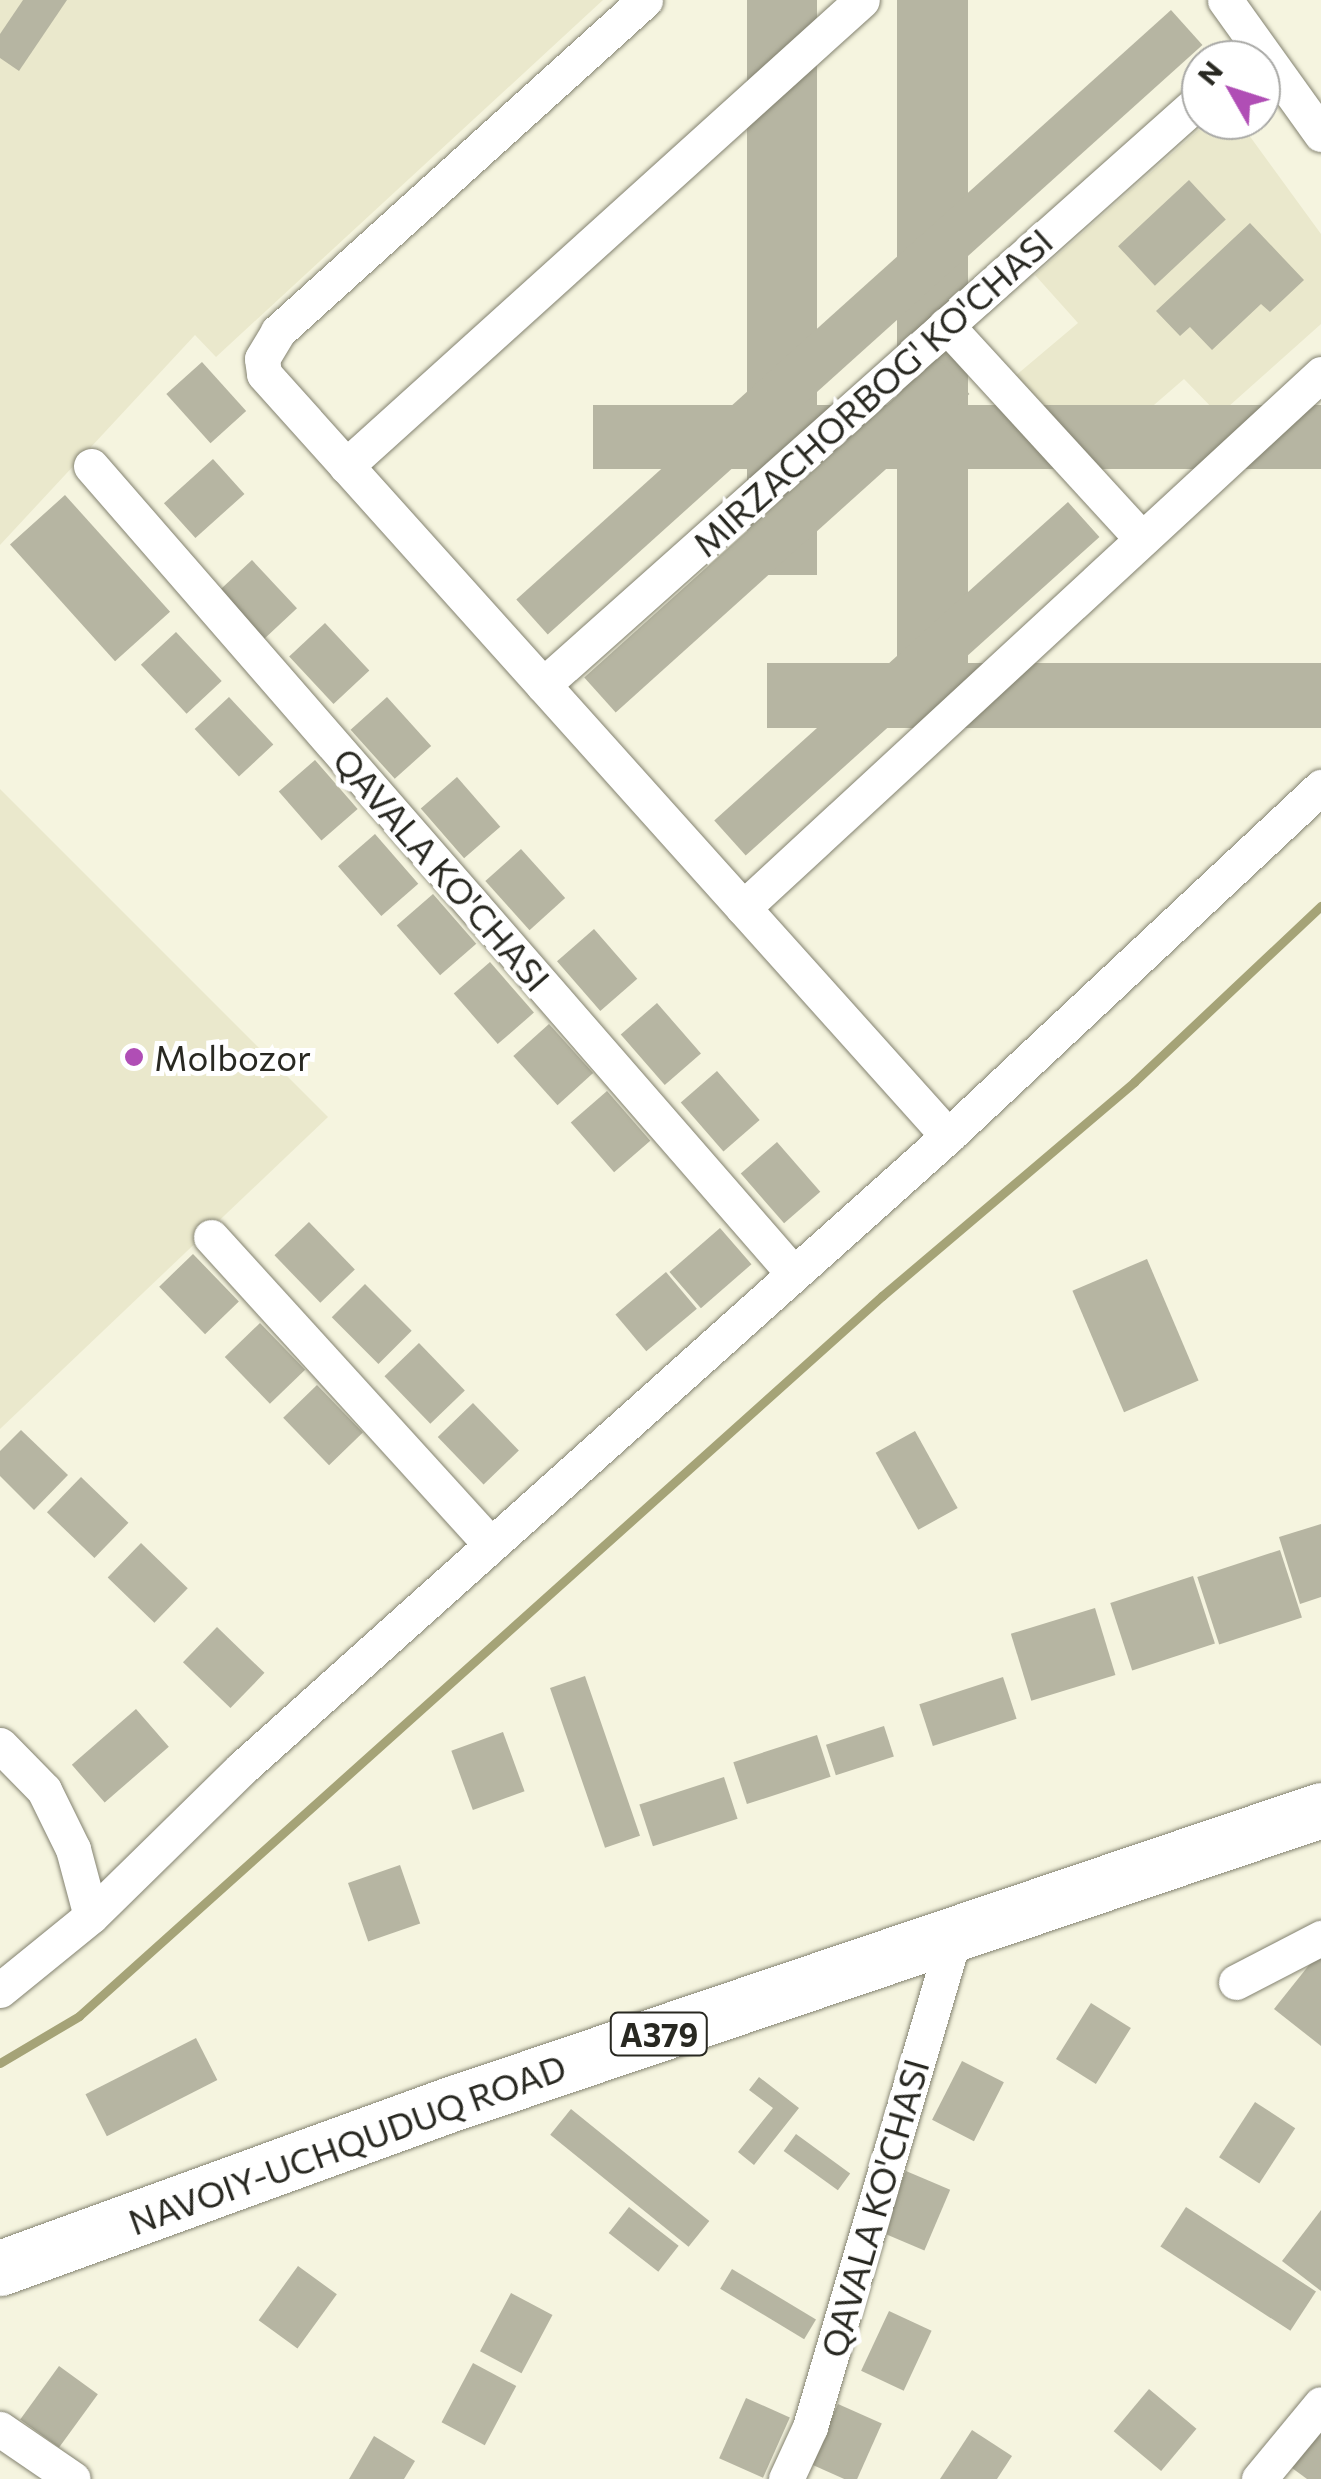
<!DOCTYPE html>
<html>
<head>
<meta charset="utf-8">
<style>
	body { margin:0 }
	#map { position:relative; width:1321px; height:2479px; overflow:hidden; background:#f5f4df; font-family:Commissioner,sans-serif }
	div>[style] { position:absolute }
	.built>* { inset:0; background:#eae8cc }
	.stream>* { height:9px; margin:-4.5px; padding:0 4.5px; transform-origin:4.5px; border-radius:4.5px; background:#a5a377 }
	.building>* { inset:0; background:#b6b5a2; transform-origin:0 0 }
	.roads { filter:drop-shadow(0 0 2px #838270) drop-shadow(0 0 2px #838270) }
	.minor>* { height:35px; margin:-17.5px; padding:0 17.5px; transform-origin:17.5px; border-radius:17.5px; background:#fff }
	.trunk>* { height:55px; margin:-27.5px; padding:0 27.5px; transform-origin:27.5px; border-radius:27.5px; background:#fff }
	.dots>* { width:28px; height:28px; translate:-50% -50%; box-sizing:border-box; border:5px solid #fff; border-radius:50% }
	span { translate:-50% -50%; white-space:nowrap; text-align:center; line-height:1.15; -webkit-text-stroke:10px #fff; paint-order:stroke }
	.shield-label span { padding:2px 8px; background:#fff; border:2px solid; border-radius:8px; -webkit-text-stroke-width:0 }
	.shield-label { font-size:32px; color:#282821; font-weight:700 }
	.street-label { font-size:35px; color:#282821 }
	.poi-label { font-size:35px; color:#282821 }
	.left { translate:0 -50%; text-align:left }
	.north { position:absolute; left:1181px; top:40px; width:100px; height:100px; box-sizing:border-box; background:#fff; border:2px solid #a9a9a6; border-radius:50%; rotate:309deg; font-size:28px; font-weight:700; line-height:40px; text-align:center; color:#282821 }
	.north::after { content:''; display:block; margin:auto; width:35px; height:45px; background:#b04eb5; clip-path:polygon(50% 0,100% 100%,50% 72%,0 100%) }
</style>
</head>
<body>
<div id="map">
	<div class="built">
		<i style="clip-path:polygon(0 0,603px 0,216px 357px,195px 335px,0 545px)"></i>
		<i style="clip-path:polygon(1210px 120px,1238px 120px,1321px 234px,1321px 324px,1219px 415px,1184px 379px,1095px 456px,1015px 376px,1078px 323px,1035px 275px)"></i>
		<i style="clip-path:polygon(0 789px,328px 1117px,0 1429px)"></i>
	</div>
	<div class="stream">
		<i style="left:0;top:2063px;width:92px;rotate:-30.7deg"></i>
		<i style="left:79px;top:2016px;width:1079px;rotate:-41.88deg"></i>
		<i style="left:882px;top:1296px;width:331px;rotate:-40.3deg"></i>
		<i style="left:1134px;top:1082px;width:257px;rotate:-43.3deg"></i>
	</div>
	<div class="building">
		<i style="clip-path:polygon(23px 0,67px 0,19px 71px,0 58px,0 34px)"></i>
		<i style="left:747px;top:0;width:70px;height:575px"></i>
		<i style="left:897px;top:0;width:71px;height:690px"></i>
		<i style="left:1171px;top:10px;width:47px;height:881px;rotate:48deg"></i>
		<i style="left:1189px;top:180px;width:54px;height:97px;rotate:47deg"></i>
		<i style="clip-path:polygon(1250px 223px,1304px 280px,1270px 312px,1261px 304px,1212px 350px,1190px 327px,1180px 336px,1156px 311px)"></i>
		<i style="left:938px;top:359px;width:47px;height:476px;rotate:48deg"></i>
		<i style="left:202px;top:362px;width:66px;height:48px;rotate:48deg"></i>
		<i style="left:1321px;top:405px;width:64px;height:728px;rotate:90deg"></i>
		<i style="left:213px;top:459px;width:47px;height:66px;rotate:48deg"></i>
		<i style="left:65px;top:495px;width:157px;height:74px;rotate:48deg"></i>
		<i style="left:1068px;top:502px;width:47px;height:476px;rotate:48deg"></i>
		<i style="left:252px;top:560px;width:66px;height:48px;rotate:47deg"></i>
		<i style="left:325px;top:623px;width:65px;height:49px;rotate:47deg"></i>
		<i style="left:176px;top:632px;width:67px;height:48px;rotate:47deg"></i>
		<i style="left:1321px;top:663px;width:65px;height:554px;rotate:90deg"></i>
		<i style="left:229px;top:697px;width:65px;height:47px;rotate:47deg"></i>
		<i style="left:387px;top:697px;width:66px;height:49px;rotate:48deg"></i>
		<i style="left:315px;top:760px;width:65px;height:48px;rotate:49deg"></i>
		<i style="left:457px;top:777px;width:66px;height:48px;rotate:49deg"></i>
		<i style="left:375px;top:834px;width:66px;height:49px;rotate:49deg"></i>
		<i style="left:521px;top:849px;width:66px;height:48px;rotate:48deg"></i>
		<i style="left:433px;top:894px;width:66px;height:48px;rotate:49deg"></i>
		<i style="left:594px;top:929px;width:66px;height:49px;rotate:49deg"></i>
		<i style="left:490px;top:962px;width:67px;height:48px;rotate:49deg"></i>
		<i style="left:657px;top:1003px;width:67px;height:48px;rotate:49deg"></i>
		<i style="left:549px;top:1024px;width:66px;height:48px;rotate:48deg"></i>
		<i style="left:717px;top:1071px;width:65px;height:48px;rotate:49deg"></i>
		<i style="left:607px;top:1091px;width:66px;height:48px;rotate:49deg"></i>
		<i style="left:777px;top:1142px;width:66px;height:48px;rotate:49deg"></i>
		<i style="left:309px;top:1222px;width:66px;height:48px;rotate:46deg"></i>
		<i style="left:720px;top:1228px;width:48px;height:67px;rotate:49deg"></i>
		<i style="left:193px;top:1254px;width:66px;height:47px;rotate:46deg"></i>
		<i style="left:1147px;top:1259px;width:132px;height:81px;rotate:67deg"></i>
		<i style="left:666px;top:1272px;width:48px;height:66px;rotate:50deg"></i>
		<i style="left:365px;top:1284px;width:66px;height:47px;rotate:45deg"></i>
		<i style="left:260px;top:1323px;width:65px;height:49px;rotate:46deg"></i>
		<i style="left:419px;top:1343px;width:66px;height:48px;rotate:46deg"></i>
		<i style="left:317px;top:1385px;width:66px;height:47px;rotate:46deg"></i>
		<i style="left:473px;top:1403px;width:66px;height:49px;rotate:46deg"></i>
		<i style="clip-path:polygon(21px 1430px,68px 1475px,34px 1510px,0 1476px,0 1451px)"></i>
		<i style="left:915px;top:1431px;width:88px;height:45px;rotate:61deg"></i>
		<i style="left:81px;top:1477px;width:66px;height:49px;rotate:44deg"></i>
		<i style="clip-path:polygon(1321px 1524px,1321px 1597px,1300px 1604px,1279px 1537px)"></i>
		<i style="left:141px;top:1543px;width:65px;height:48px;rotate:44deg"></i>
		<i style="left:1280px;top:1550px;width:71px;height:87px;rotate:72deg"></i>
		<i style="left:1193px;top:1576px;width:71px;height:87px;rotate:72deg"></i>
		<i style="left:1095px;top:1608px;width:70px;height:88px;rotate:73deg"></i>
		<i style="left:217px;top:1627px;width:66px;height:49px;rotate:44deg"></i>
		<i style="left:585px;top:1676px;width:169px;height:37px;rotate:71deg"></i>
		<i style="left:1003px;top:1677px;width:44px;height:88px;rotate:72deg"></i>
		<i style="left:136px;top:1709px;width:50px;height:85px;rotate:49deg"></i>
		<i style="left:884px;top:1726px;width:32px;height:61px;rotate:72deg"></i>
		<i style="left:503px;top:1732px;width:63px;height:55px;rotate:70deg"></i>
		<i style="left:817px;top:1735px;width:44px;height:88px;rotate:72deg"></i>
		<i style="left:724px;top:1777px;width:44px;height:89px;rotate:72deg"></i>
		<i style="left:400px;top:1865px;width:62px;height:55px;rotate:71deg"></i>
		<i style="clip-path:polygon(1321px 1950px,1321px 2046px,1274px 2009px)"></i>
		<i style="left:1091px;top:2003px;width:47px;height:66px;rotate:32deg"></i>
		<i style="left:196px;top:2038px;width:47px;height:124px;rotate:63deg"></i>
		<i style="left:962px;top:2061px;width:47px;height:66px;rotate:27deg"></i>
		<i style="clip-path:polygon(759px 2077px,799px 2108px,754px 2165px,738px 2152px,773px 2108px,749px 2090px)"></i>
		<i style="left:1255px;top:2102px;width:48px;height:66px;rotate:33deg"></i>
		<i style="left:571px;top:2109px;width:178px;height:33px;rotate:39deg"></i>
		<i style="left:796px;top:2134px;width:67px;height:21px;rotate:36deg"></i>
		<i style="left:906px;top:2171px;width:48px;height:66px;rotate:23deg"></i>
		<i style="left:629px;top:2207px;width:63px;height:33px;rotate:38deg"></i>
		<i style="left:1186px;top:2207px;width:155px;height:47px;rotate:33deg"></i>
		<i style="clip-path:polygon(1321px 2210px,1321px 2291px,1282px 2261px)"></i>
		<i style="left:298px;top:2266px;width:48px;height:67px;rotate:36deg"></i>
		<i style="left:732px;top:2269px;width:98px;height:23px;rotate:31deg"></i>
		<i style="left:511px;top:2293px;width:47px;height:66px;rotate:28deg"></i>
		<i style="left:889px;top:2311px;width:47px;height:66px;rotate:25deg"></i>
		<i style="left:473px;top:2363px;width:49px;height:67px;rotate:28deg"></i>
		<i style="left:59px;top:2366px;width:48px;height:66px;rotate:36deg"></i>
		<i style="left:1149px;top:2389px;width:62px;height:55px;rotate:40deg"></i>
		<i style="left:746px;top:2398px;width:48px;height:66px;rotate:24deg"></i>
		<i style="left:838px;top:2404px;width:48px;height:66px;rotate:24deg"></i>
		<i style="clip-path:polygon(972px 2430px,1012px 2456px,997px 2479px,940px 2479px)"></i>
		<i style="clip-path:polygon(1321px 2431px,1321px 2479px,1307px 2479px,1292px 2468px)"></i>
		<i style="clip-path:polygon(374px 2436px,415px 2461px,404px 2479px,349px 2479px)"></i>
	</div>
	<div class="roads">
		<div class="minor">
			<i style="left:645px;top:0;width:495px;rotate:137.9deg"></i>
			<i style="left:278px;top:332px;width:31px;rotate:121deg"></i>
			<i style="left:262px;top:359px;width:15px;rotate:82deg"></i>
			<i style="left:264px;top:374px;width:1024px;rotate:48.09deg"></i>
			<i style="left:1225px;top:0;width:165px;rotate:54.4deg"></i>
			<i style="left:946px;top:325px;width:290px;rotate:47.5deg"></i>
			<i style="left:91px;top:466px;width:1070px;rotate:48.98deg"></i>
			<i style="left:346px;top:466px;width:695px;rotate:-42.09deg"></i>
			<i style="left:543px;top:685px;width:881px;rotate:-41.69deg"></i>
			<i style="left:743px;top:908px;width:787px;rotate:-42.73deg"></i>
			<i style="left:211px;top:1237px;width:413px;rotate:47.7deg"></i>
			<i style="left:0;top:1745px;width:63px;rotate:45.6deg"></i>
			<i style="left:44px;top:1790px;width:66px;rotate:63.8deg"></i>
			<i style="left:73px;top:1849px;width:69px;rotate:75deg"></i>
			<i style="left:1236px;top:1982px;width:96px;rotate:-27.4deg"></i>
			<i style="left:0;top:1990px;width:117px;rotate:-39.1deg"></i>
			<i style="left:91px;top:1916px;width:211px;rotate:-44.4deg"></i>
			<i style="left:242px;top:1768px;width:948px;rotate:-41.83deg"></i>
			<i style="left:948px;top:1136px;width:511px;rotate:-43.1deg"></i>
			<i style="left:0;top:2429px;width:88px;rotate:34.4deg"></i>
			<i style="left:786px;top:2479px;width:57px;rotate:-65.2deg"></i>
			<i style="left:810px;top:2427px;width:514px;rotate:-73.61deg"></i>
			<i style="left:1259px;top:2479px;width:97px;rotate:-50.4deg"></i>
		</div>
		<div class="trunk">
			<i style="left:0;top:2268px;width:483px;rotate:-20deg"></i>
			<i style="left:454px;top:2103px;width:915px;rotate:-18.67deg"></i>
		</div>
	</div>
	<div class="dots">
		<i style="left:134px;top:1057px;background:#b04eb5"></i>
	</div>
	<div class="shield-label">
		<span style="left:659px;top:2034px">A379</span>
	</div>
	<div class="street-label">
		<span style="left:872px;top:392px;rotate:-42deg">MIRZACHORBOG' KO'CHASI</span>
		<span style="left:442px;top:869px;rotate:49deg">QAVALA KO'CHASI</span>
		<span style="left:347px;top:2144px;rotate:-20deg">NAVOIY-UCHQUDUQ ROAD</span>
		<span style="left:874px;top:2208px;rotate:-74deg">QAVALA KO'CHASI</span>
	</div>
	<div class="poi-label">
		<span class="left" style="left:154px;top:1057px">Molbozor</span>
	</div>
	<div class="north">N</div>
</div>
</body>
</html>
